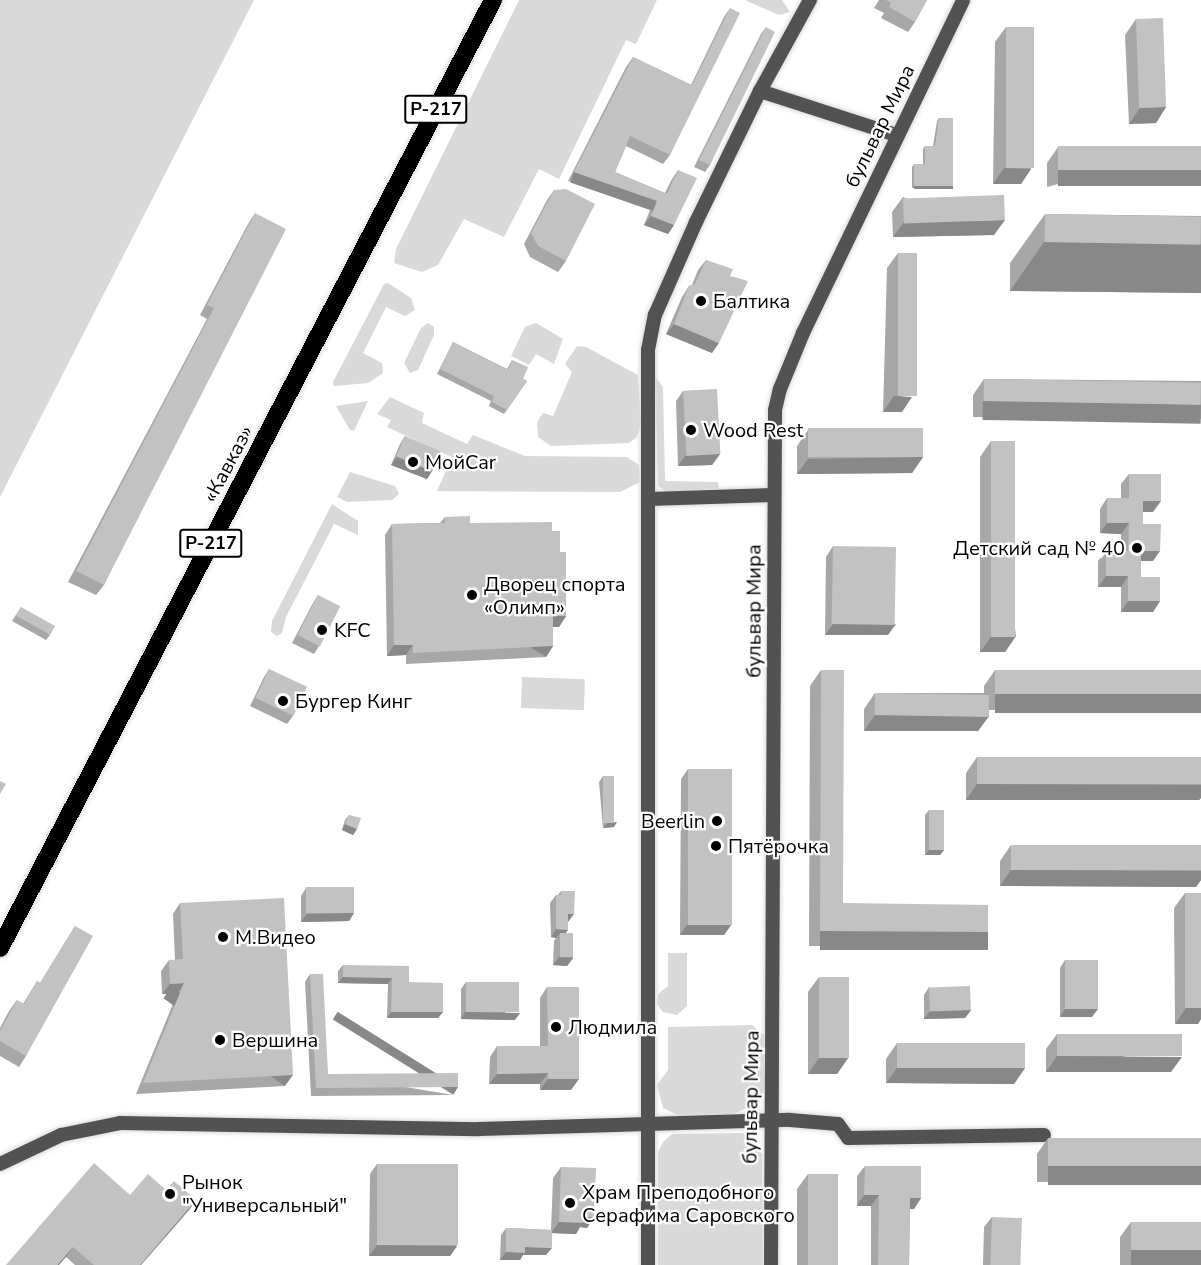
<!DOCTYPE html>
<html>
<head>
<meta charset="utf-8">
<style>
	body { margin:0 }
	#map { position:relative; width:1201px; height:1265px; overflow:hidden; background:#fff; font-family:"Nunito Sans",sans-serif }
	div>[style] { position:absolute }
	.green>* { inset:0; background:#d9d9d9; transform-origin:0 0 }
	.roads { filter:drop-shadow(0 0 2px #dbdbdb) drop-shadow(0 0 2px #dbdbdb) }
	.minor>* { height:14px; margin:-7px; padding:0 7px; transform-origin:7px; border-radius:7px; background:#525252 }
	.highway>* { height:18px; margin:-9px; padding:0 9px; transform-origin:9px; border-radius:9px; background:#000 }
	.wall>* { inset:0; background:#a7a7a7 }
	.shaded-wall>* { inset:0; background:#888; transform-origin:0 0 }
	.building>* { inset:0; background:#c2c2c2; transform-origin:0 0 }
	.dots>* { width:16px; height:16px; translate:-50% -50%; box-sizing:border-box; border:3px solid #fff; border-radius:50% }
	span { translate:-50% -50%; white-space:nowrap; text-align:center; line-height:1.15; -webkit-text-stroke:4.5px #fff; paint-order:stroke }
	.shield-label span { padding:2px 4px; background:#fff; border:2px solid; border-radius:4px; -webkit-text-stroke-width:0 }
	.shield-label { font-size:18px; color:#000; font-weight:700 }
	.street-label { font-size:20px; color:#000 }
	.poi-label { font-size:20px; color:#000 }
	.left { translate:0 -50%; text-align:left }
	.right { translate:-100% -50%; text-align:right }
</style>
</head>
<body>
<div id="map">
	<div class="green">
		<i style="clip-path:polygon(0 0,254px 0,0 497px)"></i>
		<i style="clip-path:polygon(519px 0,657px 0,636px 44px,626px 40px,559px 179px,539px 169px,504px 237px,464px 219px,438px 265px,422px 272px,394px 263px,396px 249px)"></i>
		<i style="clip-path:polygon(745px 0,782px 0,790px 12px,779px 15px)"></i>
		<i style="clip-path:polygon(388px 283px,411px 298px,415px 310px,405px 316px,386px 307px,363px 353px,382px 363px,383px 373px,368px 383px,334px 386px,333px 382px,384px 284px)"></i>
		<i style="clip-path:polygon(428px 323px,434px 327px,434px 335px,418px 370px,410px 373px,404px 363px,421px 328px)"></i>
		<i style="clip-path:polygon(536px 323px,563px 339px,554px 364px,536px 354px,529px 365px,511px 356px,525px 327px)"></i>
		<i style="clip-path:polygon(577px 346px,586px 347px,638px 375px,641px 424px,637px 437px,629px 443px,551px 446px,538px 437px,537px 422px,543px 413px,553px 416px,572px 372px,565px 364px)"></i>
		<i style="clip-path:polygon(655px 376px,663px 387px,665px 481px,718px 482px,719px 489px,667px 492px,658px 486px)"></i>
		<i style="clip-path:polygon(390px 397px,424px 413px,422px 423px,467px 444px,473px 435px,525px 456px,627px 457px,639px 465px,640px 482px,620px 492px,437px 491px,452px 457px,387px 427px,391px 420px,377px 414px)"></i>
		<i style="clip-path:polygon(368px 401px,354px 431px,350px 430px,336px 406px)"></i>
		<i style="clip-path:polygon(350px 472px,395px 486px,399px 494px,392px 500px,347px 502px,337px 497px)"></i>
		<i style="clip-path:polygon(332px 504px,358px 521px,358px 535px,334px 524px,286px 617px,282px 633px,277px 636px,271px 632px,272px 621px)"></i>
		<i style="left:522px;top:677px;width:63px;height:31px;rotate:2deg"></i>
		<i style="clip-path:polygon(668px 953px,687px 953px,687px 1006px,677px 1015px,663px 1012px,657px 1004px,658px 994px,668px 986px)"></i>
		<i style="clip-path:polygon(752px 1025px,764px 1035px,765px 1088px,759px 1103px,733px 1114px,680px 1116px,663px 1108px,657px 1085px,668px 1070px,668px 1027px)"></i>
		<i style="clip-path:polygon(743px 1133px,755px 1140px,762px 1153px,763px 1265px,658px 1265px,658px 1152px,663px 1142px,672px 1134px)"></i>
	</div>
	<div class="roads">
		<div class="minor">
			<i style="left:760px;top:91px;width:143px;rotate:17.9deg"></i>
			<i style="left:648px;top:499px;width:126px;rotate:-1.8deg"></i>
			<i style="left:0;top:1164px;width:68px;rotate:-25.4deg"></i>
			<i style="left:61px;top:1135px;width:60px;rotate:-11.5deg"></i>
			<i style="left:120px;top:1123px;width:359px;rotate:1deg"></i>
			<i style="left:479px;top:1129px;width:311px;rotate:-1.7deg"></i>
			<i style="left:790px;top:1120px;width:48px;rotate:4.8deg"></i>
			<i style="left:838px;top:1124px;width:17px;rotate:54deg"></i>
			<i style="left:848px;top:1138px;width:196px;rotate:-0.9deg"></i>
			<i style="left:648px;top:1265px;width:915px;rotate:-90deg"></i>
			<i style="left:648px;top:350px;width:36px;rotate:-79deg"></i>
			<i style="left:655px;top:315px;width:102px;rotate:-66.2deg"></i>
			<i style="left:696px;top:222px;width:146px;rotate:-64deg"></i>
			<i style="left:760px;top:91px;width:104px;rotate:-61.2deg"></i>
			<i style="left:771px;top:1265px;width:855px;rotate:-89.73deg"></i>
			<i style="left:775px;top:410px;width:22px;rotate:-77deg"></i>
			<i style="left:780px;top:389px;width:61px;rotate:-67.7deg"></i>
			<i style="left:803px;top:333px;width:369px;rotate:-64.3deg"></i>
		</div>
		<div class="highway">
			<i style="left:0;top:948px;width:1069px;rotate:-62.52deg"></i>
		</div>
	</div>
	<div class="wall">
		<i style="clip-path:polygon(879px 0,927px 0,915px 22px,908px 32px,881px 18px,884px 13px,874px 8px)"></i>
		<i style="clip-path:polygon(730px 8px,670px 155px,663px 164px,626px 146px,615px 172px,665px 193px,672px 179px,678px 170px,674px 225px,668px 234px,644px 225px,650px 210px,568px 181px,626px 67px,633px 57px,691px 85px,724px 17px)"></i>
		<i style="clip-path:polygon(1136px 19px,1166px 107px,1156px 123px,1129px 124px,1125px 35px)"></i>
		<i style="clip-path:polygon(766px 27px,710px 165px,705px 172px,694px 167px,761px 34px)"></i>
		<i style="clip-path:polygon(1006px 27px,1031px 169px,1021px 184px,993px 184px,995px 42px)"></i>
		<i style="clip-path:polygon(939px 118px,953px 186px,951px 188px,912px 188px,912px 167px,914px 164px,923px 164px,923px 149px,925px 146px,933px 146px,937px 121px)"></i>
		<i style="clip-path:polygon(1201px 146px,1047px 187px,1047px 163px,1058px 147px)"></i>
		<i style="clip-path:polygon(554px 190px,566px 261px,558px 272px,530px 257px,524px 244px,547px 200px)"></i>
		<i style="clip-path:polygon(903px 197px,994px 235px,893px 237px,892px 212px)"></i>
		<i style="clip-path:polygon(255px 213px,104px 585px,96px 595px,68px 582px,207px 319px,200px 315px,248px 224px)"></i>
		<i style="clip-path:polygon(1045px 214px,1201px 216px,1201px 293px,1010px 291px,1010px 263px)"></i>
		<i style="clip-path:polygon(898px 253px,902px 412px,883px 412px,887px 268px)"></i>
		<i style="clip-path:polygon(706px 260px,730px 276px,712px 353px,666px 334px,682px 297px,689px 286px,692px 285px,698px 270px)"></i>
		<i style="clip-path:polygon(453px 342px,507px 369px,512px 360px,523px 379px,527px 381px,504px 414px,489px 406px,491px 401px,437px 374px)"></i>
		<i style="clip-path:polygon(984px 379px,1201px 381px,1201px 419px,973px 417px,973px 395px)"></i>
		<i style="clip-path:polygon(683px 391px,720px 454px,712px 465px,678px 466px,676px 401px)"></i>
		<i style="clip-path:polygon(808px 430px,923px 457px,912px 473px,797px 474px,797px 446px)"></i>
		<i style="clip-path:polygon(405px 436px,432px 471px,427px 479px,391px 465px,400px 444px)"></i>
		<i style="clip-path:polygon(991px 441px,1016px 636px,1005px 652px,980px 652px,980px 457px)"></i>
		<i style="clip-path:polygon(1129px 474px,1153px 512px,1143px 512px,1143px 524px,1153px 561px,1141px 561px,1141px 577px,1160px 601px,1153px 612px,1121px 612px,1121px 587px,1098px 587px,1098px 561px,1106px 551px,1121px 551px,1121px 534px,1100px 533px,1100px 509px,1107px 498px,1121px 498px,1121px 484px)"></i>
		<i style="clip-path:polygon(445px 517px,470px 523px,552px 531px,560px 552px,566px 616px,559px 627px,553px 627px,553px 646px,546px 657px,406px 664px,406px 655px,387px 656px,385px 535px,392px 524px,440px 523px)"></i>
		<i style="clip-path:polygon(833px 546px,888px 635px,825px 635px,826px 557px)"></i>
		<i style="clip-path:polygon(318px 595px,319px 646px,314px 654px,292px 643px,313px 603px)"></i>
		<i style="clip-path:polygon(21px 607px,50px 635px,46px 640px,12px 621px)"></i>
		<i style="clip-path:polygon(269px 669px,293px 716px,287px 724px,250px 706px,264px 677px)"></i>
		<i style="clip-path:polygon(821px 670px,843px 903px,988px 932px,977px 947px,809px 946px,810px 686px)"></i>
		<i style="clip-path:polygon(995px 670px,1201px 671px,1201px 710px,989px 710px,989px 716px,978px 731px,864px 731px,864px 709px,875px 693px,984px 693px,984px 686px)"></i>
		<i style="clip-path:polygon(977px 757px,1201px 758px,1201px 798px,1199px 800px,966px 800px,966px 773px)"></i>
		<i style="clip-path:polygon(688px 769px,731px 925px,724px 935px,680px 935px,681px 779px)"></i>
		<i style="clip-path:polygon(603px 776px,614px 827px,603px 828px,599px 782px)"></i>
		<i style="clip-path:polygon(929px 810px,944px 850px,940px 855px,925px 855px,925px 815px)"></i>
		<i style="clip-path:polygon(349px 815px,357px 829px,353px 835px,342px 830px,345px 820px)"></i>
		<i style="clip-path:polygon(1011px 845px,1201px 846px,1201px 880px,1196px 887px,1000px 886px,1000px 861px)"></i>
		<i style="clip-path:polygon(306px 888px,354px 913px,349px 921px,301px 922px,301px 896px)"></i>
		<i style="clip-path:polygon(561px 891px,568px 922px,566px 933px,573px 958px,567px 966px,553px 965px,554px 941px,556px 938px,551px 937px,550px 903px,556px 895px,558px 895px)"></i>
		<i style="clip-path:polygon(1185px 893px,1201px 893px,1201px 1019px,1198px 1024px,1175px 1024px,1174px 908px)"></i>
		<i style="clip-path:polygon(180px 903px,285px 1086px,136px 1094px,177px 994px,162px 994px,161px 971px,169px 960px,175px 960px,173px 914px)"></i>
		<i style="clip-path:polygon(75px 926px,26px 1056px,19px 1067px,0 1056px,0 1028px,9px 1011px,17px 1000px,23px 1004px,37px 981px,40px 983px)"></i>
		<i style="clip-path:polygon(1065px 960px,1092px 1017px,1060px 1017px,1060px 968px)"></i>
		<i style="clip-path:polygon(343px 965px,409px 982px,443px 1012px,438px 1018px,387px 1018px,388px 984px,338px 983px,338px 971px)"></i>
		<i style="clip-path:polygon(310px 974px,328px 1074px,453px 1095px,311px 1096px,305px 982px)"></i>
		<i style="clip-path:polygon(819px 977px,848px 1058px,837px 1074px,808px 1074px,808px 992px)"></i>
		<i style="clip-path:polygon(466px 982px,515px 1020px,461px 1019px,461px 989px)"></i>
		<i style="clip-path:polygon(547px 987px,571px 1090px,540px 1090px,540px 1084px,489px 1084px,490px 1057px,497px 1046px,540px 1046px,540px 998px)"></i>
		<i style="clip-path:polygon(929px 987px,971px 1010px,965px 1018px,924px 1019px,924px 995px)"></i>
		<i style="clip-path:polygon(1057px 1034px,1171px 1072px,1046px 1072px,1046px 1049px)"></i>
		<i style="clip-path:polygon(897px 1043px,1025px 1068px,1014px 1084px,886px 1083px,886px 1059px)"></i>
		<i style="clip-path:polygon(1048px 1138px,1201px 1138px,1201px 1181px,1037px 1182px,1037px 1154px)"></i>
		<i style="clip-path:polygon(377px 1164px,457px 1246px,450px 1256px,369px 1256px,370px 1174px)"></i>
		<i style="clip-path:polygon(865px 1166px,921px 1198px,914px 1209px,910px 1209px,909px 1265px,871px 1265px,871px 1206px,857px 1206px,857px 1176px)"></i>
		<i style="clip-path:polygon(561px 1167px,594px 1217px,587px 1228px,580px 1227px,576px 1234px,552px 1233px,546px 1255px,523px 1255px,520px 1260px,500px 1260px,501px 1235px,506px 1228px,551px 1230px,553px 1178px)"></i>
		<i style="clip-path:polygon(808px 1174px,837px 1265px,797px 1265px,797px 1189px)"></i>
		<i style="clip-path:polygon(166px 1190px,196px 1200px,189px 1210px,141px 1265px,75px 1265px,66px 1257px,6px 1265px,130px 1195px)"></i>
		<i style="clip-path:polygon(992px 1217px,1020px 1265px,983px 1265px,984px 1227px)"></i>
		<i style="clip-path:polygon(1131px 1222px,1201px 1265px,1120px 1265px,1120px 1237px)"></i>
	</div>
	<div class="shaded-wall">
		<i style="clip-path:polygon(1166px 107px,1156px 123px,1129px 124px,1140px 108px)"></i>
		<i style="clip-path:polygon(1004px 168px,1031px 169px,1021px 184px,993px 184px)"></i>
		<i style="left:1201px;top:170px;width:16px;height:143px;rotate:90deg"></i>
		<i style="left:574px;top:172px;width:88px;height:11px;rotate:19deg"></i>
		<i style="left:914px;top:186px;width:39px;height:3px"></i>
		<i style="clip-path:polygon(651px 216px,674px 225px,668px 234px,644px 225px)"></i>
		<i style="clip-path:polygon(1005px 220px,994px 235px,893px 237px,904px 222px)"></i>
		<i style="clip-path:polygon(1044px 242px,1201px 244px,1201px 293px,1010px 291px)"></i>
		<i style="clip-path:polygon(674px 324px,719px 343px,712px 353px,666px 334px)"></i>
		<i style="clip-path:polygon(894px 396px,912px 397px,902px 412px,883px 412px)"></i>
		<i style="left:983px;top:401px;width:218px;height:19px;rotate:1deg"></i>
		<i style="clip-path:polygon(720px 454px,712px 465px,678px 466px,685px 456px)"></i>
		<i style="clip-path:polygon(397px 457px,432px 471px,427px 479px,391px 465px)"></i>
		<i style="clip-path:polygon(923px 457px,912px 473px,797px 474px,808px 459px)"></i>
		<i style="clip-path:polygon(1143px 501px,1161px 501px,1153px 512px,1135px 512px)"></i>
		<i style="clip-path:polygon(1107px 523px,1129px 523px,1121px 534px,1100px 533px)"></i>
		<i style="clip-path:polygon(1141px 551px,1160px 551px,1153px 561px,1134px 561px)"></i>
		<i style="clip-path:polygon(1106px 576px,1128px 576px,1121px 587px,1098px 587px)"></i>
		<i style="clip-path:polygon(1128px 601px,1160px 601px,1153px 612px,1121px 612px)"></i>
		<i style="clip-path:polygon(553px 616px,566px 616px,559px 627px,546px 627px)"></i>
		<i style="clip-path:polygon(833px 624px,896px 624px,888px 635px,825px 635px)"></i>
		<i style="clip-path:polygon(1016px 636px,1005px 652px,980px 652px,991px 637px)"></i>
		<i style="clip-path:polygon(394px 645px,413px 645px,406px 655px,387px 656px)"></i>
		<i style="left:553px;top:646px;width:13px;height:140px;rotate:122deg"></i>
		<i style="left:995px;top:694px;width:206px;height:19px"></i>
		<i style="clip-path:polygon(875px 715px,989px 716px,978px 731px,864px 731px)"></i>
		<i style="clip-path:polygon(977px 784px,1201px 785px,1201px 798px,1199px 800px,966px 800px)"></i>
		<i style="clip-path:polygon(617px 822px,614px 827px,603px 828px,607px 823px)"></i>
		<i style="clip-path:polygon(345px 824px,357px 829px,353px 835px,342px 830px)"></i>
		<i style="clip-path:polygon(929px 850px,944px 850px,940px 855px,925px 855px)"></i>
		<i style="clip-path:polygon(1011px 870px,1201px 871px,1201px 880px,1196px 887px,1000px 886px)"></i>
		<i style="clip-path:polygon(354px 913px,349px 921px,301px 922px,307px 914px)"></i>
		<i style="clip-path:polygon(568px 914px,574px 914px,568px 922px)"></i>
		<i style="clip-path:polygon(687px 925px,731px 925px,724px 935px,680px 935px)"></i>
		<i style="clip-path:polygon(556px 929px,568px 930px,562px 938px,560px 933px,556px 938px,551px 937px)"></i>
		<i style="left:820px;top:931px;width:168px;height:19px"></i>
		<i style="clip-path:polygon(559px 957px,573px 958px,567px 966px,553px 965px)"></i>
		<i style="clip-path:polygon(343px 977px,392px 978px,388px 984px,338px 983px)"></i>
		<i style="clip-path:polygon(184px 983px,177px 994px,162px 994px,170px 984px)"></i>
		<i style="clip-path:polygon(1186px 1008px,1201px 1008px,1201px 1019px,1198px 1024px,1175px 1024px)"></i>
		<i style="clip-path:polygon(1065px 1009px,1098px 1009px,1092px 1017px,1060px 1017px)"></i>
		<i style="clip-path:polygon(971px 1010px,965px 1018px,924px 1019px,930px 1011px)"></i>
		<i style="clip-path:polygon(391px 1012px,443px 1012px,438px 1018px,387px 1018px)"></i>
		<i style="clip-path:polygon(465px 1012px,520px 1013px,515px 1020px,461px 1019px)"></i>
		<i style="clip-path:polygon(1057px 1056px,1182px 1057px,1171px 1072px,1046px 1072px)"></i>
		<i style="clip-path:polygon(819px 1058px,848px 1058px,837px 1074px,808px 1074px)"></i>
		<i style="clip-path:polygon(897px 1068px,1025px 1068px,1014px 1084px,886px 1083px)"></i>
		<i style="clip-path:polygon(548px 1073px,540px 1084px,489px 1084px,497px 1074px)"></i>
		<i style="left:293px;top:1075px;width:14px;height:150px;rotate:126deg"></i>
		<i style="clip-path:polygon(548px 1079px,579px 1079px,571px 1090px,540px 1090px)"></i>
		<i style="left:458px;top:1087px;width:9px;height:142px;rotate:122deg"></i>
		<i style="left:1048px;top:1166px;width:153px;height:19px"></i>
		<i style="clip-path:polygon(864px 1195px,879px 1195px,871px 1206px,857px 1206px)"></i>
		<i style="clip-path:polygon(910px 1198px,921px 1198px,914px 1209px,902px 1209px)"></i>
		<i style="clip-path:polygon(196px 1200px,189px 1210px,141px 1265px,140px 1265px)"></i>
		<i style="clip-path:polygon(583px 1217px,594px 1217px,587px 1228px,580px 1227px,576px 1234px,551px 1233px,559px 1222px)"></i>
		<i style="clip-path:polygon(377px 1245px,457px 1246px,450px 1256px,369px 1256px)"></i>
		<i style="clip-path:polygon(73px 1247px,66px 1257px,59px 1265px,57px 1265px)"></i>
		<i style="clip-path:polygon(525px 1247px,552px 1248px,546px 1255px,523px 1255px,520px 1260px,500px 1260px,506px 1252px)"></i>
		<i style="left:1131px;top:1250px;width:70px;height:18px"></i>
	</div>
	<div class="building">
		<i style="clip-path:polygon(886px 0,927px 0,915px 22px,889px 7px,891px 3px)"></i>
		<i style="clip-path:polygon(730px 8px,740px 13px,670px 155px,630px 136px,615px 172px,667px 194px,678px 170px,697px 178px,674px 225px,651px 216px,657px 201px,574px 172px,633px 57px,692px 85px)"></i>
		<i style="left:1163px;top:18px;width:89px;height:27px;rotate:88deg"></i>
		<i style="clip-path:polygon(766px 27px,775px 32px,710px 165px,699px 160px)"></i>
		<i style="left:1006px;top:27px;width:28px;height:141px"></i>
		<i style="clip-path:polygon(939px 118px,953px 118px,953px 186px,914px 186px,914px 164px,925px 164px,925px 146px,935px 146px)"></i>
		<i style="left:1201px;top:146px;width:24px;height:143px;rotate:90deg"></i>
		<i style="clip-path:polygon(566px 189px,595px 204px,566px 261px,538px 246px,531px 233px,554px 190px)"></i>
		<i style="left:1004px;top:195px;width:25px;height:101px;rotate:88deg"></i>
		<i style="clip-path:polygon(255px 213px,286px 229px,104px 585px,76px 571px,214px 308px,207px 305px)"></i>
		<i style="left:1045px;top:214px;width:156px;height:28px;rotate:1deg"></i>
		<i style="left:898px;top:253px;width:19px;height:143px"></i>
		<i style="clip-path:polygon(706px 260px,733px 269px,730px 276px,748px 281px,719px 343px,674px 324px,689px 286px,695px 284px)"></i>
		<i style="clip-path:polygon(453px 342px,508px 370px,512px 360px,528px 367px,523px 379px,527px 381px,507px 410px,492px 402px,494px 396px,440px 369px)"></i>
		<i style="left:984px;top:379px;width:217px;height:22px;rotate:1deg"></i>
		<i style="left:717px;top:389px;width:65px;height:34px;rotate:87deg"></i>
		<i style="left:923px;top:428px;width:29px;height:115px;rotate:90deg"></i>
		<i style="left:405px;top:436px;width:39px;height:22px;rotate:23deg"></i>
		<i style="left:991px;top:441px;width:24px;height:196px"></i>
		<i style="clip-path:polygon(1129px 474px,1161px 474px,1161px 501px,1143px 501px,1143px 524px,1161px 524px,1160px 551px,1141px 551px,1141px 577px,1160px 577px,1160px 601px,1128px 601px,1128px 576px,1106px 576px,1106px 551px,1128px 551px,1129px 523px,1107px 523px,1107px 498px,1129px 498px)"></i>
		<i style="clip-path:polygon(470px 516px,470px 523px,552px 522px,552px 531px,560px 531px,560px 552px,566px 552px,566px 616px,553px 616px,553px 646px,413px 653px,413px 645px,394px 645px,392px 524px,445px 523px,445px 517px)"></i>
		<i style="left:833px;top:546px;width:63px;height:78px;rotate:1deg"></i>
		<i style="left:318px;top:595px;width:25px;height:45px;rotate:27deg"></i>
		<i style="left:21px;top:607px;width:39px;height:10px;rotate:29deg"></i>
		<i style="left:269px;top:669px;width:42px;height:32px;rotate:25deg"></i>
		<i style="clip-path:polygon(821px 670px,844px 670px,843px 903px,988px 905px,988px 932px,820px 931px)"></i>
		<i style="left:995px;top:670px;width:206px;height:24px"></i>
		<i style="left:875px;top:693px;width:114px;height:22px;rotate:1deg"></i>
		<i style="left:977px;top:757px;width:224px;height:27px"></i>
		<i style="left:688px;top:769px;width:44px;height:156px"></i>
		<i style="left:603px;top:776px;width:11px;height:47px"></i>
		<i style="clip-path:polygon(0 781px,6px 784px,0 794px)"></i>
		<i style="left:929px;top:810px;width:15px;height:40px"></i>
		<i style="clip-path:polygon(349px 815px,361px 818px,357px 829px,345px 824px)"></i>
		<i style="left:1011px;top:845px;width:190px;height:25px"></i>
		<i style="left:354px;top:887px;width:26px;height:48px;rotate:90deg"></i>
		<i style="clip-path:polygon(561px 891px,575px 891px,574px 914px,568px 914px,568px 930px,556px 929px,556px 895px,561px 895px)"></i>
		<i style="left:1185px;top:893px;width:16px;height:115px"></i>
		<i style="clip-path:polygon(284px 898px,293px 1075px,143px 1083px,184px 983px,170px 984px,169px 960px,183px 959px,180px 903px)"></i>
		<i style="clip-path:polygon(75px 926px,93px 936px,26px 1056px,0 1041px,0 1031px,17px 1000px,24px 1004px,37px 981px,40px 983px)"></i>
		<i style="left:560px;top:933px;width:13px;height:24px"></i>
		<i style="left:1065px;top:960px;width:33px;height:49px"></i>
		<i style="clip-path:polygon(343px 965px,409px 966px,409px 982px,443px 983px,443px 1012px,391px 1012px,392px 978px,343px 977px)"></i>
		<i style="clip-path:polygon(310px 974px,323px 974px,328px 1074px,458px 1073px,458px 1087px,316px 1088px)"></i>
		<i style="left:819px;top:977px;width:30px;height:81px"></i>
		<i style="left:466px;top:982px;width:53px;height:30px"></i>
		<i style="left:970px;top:986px;width:24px;height:41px;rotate:88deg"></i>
		<i style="clip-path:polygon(547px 987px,579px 987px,579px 1079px,548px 1079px,548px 1073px,497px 1074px,497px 1046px,548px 1046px)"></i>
		<i style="left:1057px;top:1034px;width:125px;height:22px"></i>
		<i style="left:897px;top:1043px;width:128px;height:25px"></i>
		<i style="left:1048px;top:1138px;width:153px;height:28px"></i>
		<i style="clip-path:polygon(94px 1163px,130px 1195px,148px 1174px,166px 1190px,174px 1181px,196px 1200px,140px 1265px,94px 1265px,73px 1247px,57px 1265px,6px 1265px)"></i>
		<i style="left:377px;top:1164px;width:81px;height:81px"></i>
		<i style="clip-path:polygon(865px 1166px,921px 1166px,921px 1198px,910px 1198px,909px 1265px,878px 1265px,879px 1195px,864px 1195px)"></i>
		<i style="clip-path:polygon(561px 1167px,596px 1168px,594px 1217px,583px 1217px,583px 1223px,559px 1222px)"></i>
		<i style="left:808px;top:1174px;width:30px;height:91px"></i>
		<i style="left:992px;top:1217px;width:30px;height:48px;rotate:2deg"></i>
		<i style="left:1131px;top:1222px;width:70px;height:28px"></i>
		<i style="clip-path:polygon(506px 1228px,552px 1230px,552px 1248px,525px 1247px,525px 1253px,506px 1252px)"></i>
	</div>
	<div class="dots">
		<i style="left:701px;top:301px;background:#000"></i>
		<i style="left:691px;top:430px;background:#000"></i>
		<i style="left:413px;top:462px;background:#000"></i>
		<i style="left:1137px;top:548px;background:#000"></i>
		<i style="left:472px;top:595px;background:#000"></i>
		<i style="left:322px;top:630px;background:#000"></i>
		<i style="left:283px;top:701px;background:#000"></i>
		<i style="left:717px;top:821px;background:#000"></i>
		<i style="left:716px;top:846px;background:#000"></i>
		<i style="left:223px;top:937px;background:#000"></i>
		<i style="left:556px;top:1027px;background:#000"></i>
		<i style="left:220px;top:1040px;background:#000"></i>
		<i style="left:170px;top:1194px;background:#000"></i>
		<i style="left:570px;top:1203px;background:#000"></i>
	</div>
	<div class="shield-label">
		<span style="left:436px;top:109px">Р-217</span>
		<span style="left:211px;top:543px">Р-217</span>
	</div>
	<div class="street-label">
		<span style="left:880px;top:126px;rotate:-64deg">бульвар Мира</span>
		<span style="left:228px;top:464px;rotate:-62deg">«Кавказ»</span>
		<span style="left:754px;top:611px;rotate:-90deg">бульвар Мира</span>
		<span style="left:751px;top:1097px;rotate:-89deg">бульвар Мира</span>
	</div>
	<div class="poi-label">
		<span class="left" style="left:713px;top:301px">Балтика</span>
		<span class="left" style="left:703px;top:430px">Wood Rest</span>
		<span class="left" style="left:425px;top:462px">МойCar</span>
		<span class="right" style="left:1125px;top:548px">Детский сад № 40</span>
		<span class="left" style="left:484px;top:596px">Дворец спорта<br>«Олимп»</span>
		<span class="left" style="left:334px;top:630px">KFC</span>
		<span class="left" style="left:295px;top:701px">Бургер Кинг</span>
		<span class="right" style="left:705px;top:821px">Beerlin</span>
		<span class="left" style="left:728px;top:846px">Пятёрочка</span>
		<span class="left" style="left:235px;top:937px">М.Видео</span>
		<span class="left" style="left:568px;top:1027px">Людмила</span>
		<span class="left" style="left:232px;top:1040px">Вершина</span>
		<span class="left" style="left:182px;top:1194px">Рынок<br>"Универсальный"</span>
		<span class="left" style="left:582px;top:1204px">Храм Преподобного<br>Серафима Саровского</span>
	</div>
</div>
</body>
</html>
